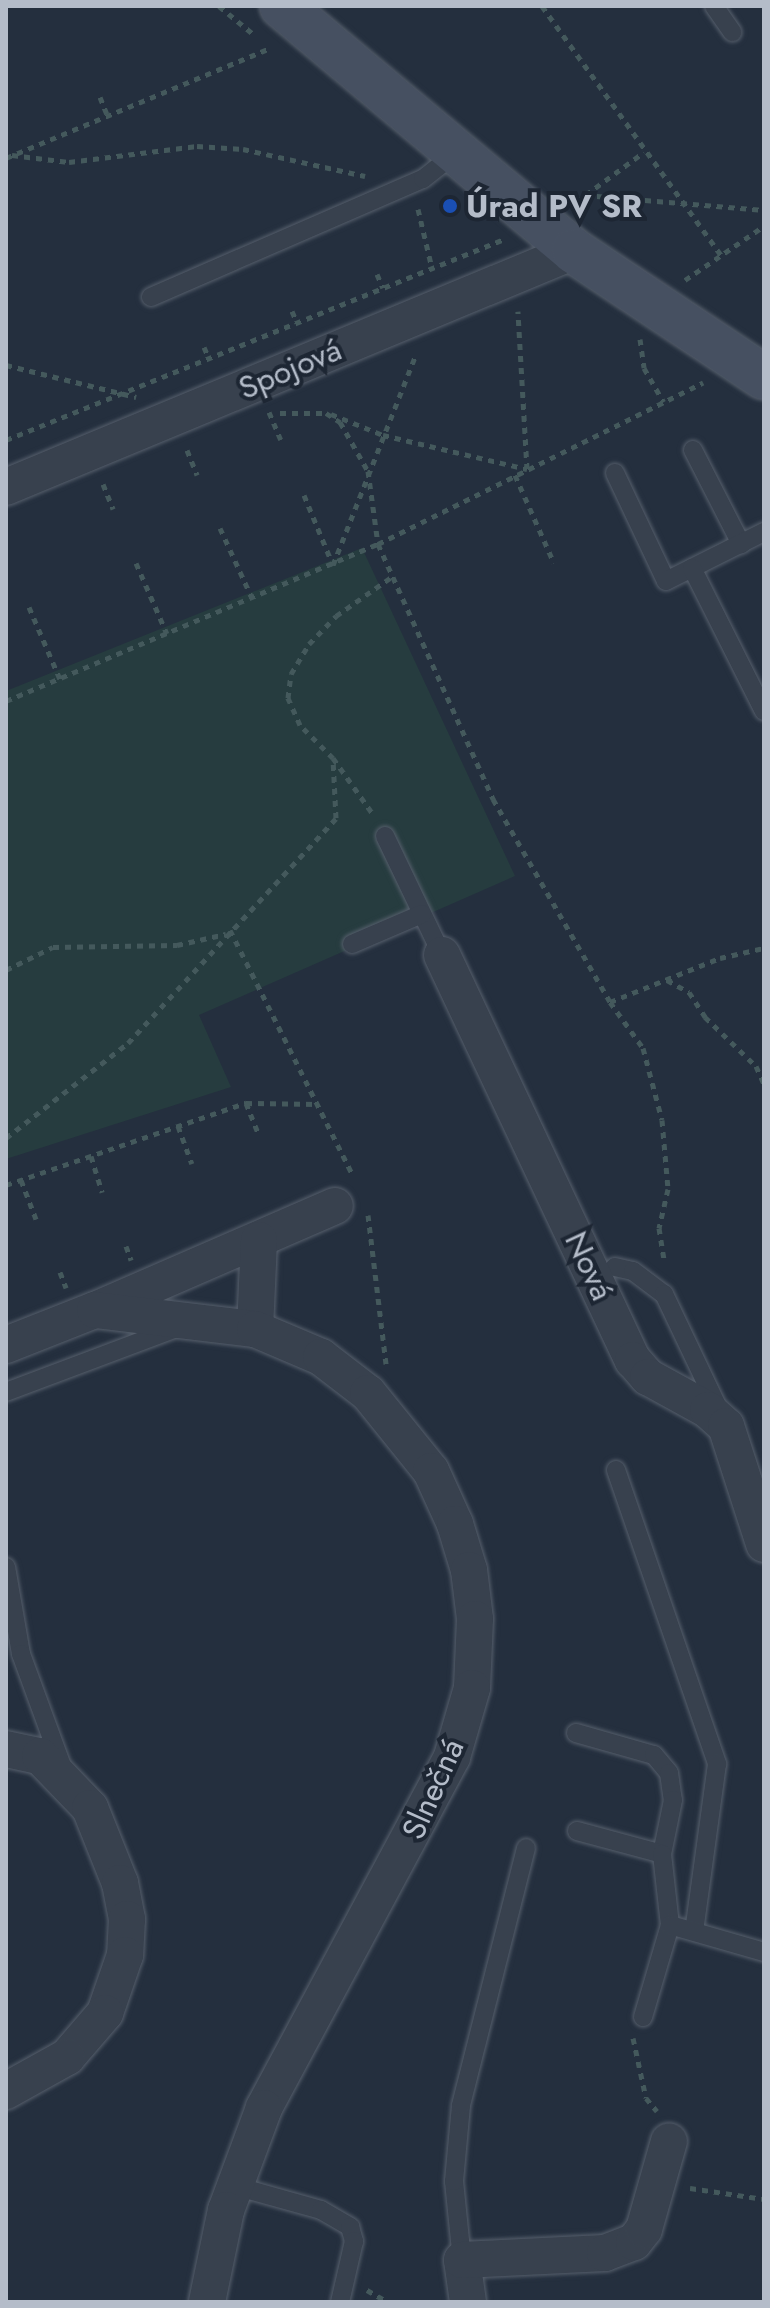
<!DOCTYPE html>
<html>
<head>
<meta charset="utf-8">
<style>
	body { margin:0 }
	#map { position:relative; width:770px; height:2308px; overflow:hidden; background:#242f3e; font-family:Jost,sans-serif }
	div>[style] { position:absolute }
	.green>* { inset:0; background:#263c3f }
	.path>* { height:5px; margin-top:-2.5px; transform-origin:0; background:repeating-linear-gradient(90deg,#44595c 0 6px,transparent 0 12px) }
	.roads { filter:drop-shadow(0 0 2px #565f6c) drop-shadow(0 0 2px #565f6c) }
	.lane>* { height:18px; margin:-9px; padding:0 9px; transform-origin:9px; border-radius:9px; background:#38414e }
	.street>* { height:36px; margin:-18px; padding:0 18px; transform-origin:18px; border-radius:18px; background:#38414e }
	.secondary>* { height:44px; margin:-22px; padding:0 22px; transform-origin:22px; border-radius:22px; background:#465061 }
	.dots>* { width:22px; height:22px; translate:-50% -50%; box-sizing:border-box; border:4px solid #1d2633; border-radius:50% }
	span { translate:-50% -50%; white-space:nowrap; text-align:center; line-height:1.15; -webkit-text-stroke:8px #1d2633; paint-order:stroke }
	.poi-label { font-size:32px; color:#b4bcc9; font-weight:700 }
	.left { translate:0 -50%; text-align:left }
	.street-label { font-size:32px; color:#b4bcc9 }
	.frame { position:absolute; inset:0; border:8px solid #b4bcc9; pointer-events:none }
</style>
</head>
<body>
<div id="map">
	<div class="green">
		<i style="clip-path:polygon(362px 548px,515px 876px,199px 1015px,231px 1087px,6px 1159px,6px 691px)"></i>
	</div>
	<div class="path">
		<i style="left:219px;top:6px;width:43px;rotate:39.3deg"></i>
		<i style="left:542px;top:6px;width:307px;rotate:54.3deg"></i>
		<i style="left:100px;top:97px;width:18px;rotate:68deg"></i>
		<i style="left:12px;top:155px;width:57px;rotate:7deg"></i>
		<i style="left:69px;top:162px;width:129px;rotate:-7.1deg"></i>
		<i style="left:197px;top:146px;width:46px;rotate:3.7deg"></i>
		<i style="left:243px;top:149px;width:125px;rotate:12.5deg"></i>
		<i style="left:6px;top:158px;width:286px;rotate:-22.6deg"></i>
		<i style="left:585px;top:195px;width:180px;rotate:4.8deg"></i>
		<i style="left:576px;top:202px;width:84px;rotate:-36.3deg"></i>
		<i style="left:418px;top:209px;width:61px;rotate:76.7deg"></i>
		<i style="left:377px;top:274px;width:15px;rotate:67deg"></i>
		<i style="left:685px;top:280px;width:96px;rotate:-34.4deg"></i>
		<i style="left:292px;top:311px;width:13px;rotate:67deg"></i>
		<i style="left:640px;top:339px;width:29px;rotate:82deg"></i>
		<i style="left:644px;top:368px;width:39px;rotate:60deg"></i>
		<i style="left:204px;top:347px;width:12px;rotate:66deg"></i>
		<i style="left:6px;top:365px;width:134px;rotate:13.8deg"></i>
		<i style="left:269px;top:412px;width:30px;rotate:67deg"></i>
		<i style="left:280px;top:413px;width:46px"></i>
		<i style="left:326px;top:413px;width:17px;rotate:33deg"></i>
		<i style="left:340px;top:422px;width:56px;rotate:60.3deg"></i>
		<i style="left:368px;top:471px;width:74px;rotate:82.2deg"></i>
		<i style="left:378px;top:544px;width:280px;rotate:65.7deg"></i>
		<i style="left:493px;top:799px;width:234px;rotate:60deg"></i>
		<i style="left:610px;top:1002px;width:118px;rotate:-21.8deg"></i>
		<i style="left:720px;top:958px;width:45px;rotate:-12.8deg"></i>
		<i style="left:331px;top:414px;width:56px;rotate:22deg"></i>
		<i style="left:383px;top:435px;width:148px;rotate:13.3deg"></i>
		<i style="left:527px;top:469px;width:158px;rotate:-93.3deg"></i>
		<i style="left:6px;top:440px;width:535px;rotate:-21.96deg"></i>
		<i style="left:187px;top:450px;width:27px;rotate:68deg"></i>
		<i style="left:515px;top:475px;width:96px;rotate:66.1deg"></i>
		<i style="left:103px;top:484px;width:27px;rotate:68deg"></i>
		<i style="left:304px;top:495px;width:76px;rotate:67.5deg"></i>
		<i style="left:333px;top:565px;width:227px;rotate:-68.5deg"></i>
		<i style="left:220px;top:528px;width:77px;rotate:65.4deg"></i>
		<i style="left:136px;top:563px;width:77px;rotate:66.4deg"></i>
		<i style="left:29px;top:607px;width:78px;rotate:66.7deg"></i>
		<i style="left:6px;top:701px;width:404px;rotate:-22.9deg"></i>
		<i style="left:378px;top:544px;width:363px;rotate:-26.4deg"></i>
		<i style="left:333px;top:758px;width:69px;rotate:54.5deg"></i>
		<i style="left:230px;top:930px;width:275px;rotate:63.4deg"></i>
		<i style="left:6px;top:970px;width:52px;rotate:-26.1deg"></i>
		<i style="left:53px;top:947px;width:124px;rotate:-0.9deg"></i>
		<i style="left:177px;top:945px;width:50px;rotate:-12.7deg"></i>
		<i style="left:667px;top:980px;width:25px;rotate:29deg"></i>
		<i style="left:689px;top:992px;width:30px;rotate:57deg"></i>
		<i style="left:705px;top:1017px;width:71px;rotate:43.9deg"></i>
		<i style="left:756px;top:1066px;width:20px;rotate:66deg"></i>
		<i style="left:610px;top:1002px;width:57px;rotate:54.3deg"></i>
		<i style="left:643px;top:1048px;width:74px;rotate:75.2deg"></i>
		<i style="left:662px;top:1120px;width:69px;rotate:85deg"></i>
		<i style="left:668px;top:1189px;width:40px;rotate:103deg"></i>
		<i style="left:659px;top:1228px;width:33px;rotate:81deg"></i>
		<i style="left:246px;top:1103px;width:35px;rotate:68deg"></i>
		<i style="left:178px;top:1126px;width:40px;rotate:69.8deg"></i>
		<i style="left:6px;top:1138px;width:155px;rotate:-37.9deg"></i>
		<i style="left:128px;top:1043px;width:306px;rotate:-47.2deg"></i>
		<i style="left:336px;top:818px;width:60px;rotate:-92.9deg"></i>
		<i style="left:333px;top:758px;width:47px;rotate:-135deg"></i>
		<i style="left:300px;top:725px;width:30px;rotate:-114deg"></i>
		<i style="left:288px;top:698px;width:24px;rotate:-83deg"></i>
		<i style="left:291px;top:674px;width:35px;rotate:-59deg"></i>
		<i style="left:309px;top:644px;width:39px;rotate:-46deg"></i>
		<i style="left:336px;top:616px;width:70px;rotate:-35.1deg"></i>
		<i style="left:91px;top:1156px;width:38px;rotate:73deg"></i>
		<i style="left:21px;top:1180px;width:42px;rotate:69deg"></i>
		<i style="left:6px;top:1185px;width:254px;rotate:-18.9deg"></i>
		<i style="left:246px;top:1103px;width:71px;rotate:0.8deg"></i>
		<i style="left:368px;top:1215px;width:150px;rotate:83.1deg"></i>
		<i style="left:126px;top:1246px;width:15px;rotate:70deg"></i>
		<i style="left:60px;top:1272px;width:17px;rotate:69deg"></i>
		<i style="left:633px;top:2038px;width:61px;rotate:77.8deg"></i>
		<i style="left:646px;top:2098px;width:17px;rotate:50deg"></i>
		<i style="left:690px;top:2188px;width:75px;rotate:8.5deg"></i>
		<i style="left:367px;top:2290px;width:24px;rotate:30deg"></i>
	</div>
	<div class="roads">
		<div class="lane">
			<i style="left:714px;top:6px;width:32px;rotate:55deg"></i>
			<i style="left:151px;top:297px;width:296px;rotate:-23.5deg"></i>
			<i style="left:423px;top:179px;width:43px;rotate:-38.5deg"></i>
			<i style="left:693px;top:450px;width:106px;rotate:62.9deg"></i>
			<i style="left:615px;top:473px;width:119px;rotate:64.7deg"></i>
			<i style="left:666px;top:581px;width:110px;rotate:-26.6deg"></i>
			<i style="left:692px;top:568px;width:160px;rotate:63.3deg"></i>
			<i style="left:385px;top:836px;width:132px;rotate:64.4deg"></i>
			<i style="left:352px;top:944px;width:76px;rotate:-23.2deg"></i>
			<i style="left:615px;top:1267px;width:18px;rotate:13deg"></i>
			<i style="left:633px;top:1271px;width:39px;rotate:37deg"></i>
			<i style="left:664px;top:1294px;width:131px;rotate:64.6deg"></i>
			<i style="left:6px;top:1392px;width:185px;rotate:-20.6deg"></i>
			<i style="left:616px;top:1470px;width:311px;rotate:71deg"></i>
			<i style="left:717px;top:1764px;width:169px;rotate:97.8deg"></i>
			<i style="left:6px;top:1567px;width:88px;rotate:80.2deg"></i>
			<i style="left:21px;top:1654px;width:122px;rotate:69.9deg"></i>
			<i style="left:576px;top:1733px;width:81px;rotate:15.8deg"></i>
			<i style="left:654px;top:1755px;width:23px;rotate:50deg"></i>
			<i style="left:669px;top:1773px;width:27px;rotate:82deg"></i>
			<i style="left:673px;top:1800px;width:55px;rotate:101.5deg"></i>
			<i style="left:577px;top:1831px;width:88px;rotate:15.1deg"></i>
			<i style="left:662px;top:1854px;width:71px;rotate:83.6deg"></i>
			<i style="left:643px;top:2017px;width:96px;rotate:-73.6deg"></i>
			<i style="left:670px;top:1925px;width:98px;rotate:16deg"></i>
			<i style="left:235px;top:2186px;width:89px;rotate:15.6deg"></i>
			<i style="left:321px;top:2210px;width:34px;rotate:30deg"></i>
			<i style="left:350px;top:2227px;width:15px;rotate:74deg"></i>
			<i style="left:354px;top:2241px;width:63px;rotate:102.9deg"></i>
			<i style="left:462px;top:2260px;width:79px;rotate:-95.8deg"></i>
			<i style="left:454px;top:2181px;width:76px;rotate:-84.7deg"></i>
			<i style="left:461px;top:2105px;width:265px;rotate:-75.8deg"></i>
		</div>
		<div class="street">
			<i style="left:6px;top:487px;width:615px;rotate:-22.56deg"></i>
			<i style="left:442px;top:955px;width:448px;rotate:64.8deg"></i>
			<i style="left:633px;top:1360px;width:23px;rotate:49deg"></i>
			<i style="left:648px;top:1377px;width:68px;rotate:28.8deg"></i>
			<i style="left:708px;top:1410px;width:24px;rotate:42deg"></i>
			<i style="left:726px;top:1426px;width:124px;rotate:72.1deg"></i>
			<i style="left:100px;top:1308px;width:256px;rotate:-23.5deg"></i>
			<i style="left:255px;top:1329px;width:89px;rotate:-87.4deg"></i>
			<i style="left:6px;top:1345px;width:96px;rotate:-21.5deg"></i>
			<i style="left:95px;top:1310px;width:161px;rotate:6.8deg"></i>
			<i style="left:255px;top:1329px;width:72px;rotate:23deg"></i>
			<i style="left:321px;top:1357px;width:59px;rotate:37.5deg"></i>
			<i style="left:368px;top:1393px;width:100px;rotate:51.1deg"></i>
			<i style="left:431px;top:1471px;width:58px;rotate:65.6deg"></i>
			<i style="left:455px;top:1524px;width:48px;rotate:73.1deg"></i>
			<i style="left:469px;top:1570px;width:49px;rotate:83deg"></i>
			<i style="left:475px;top:1619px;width:69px;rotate:92.5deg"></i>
			<i style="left:472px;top:1688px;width:72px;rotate:106.2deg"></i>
			<i style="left:452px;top:1757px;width:398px;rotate:118.2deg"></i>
			<i style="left:264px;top:2108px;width:109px;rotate:110.4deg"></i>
			<i style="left:226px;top:2210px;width:94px;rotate:101.7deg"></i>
			<i style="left:6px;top:1749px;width:35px;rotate:12deg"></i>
			<i style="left:40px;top:1756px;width:72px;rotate:46.1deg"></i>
			<i style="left:90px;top:1808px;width:81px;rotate:68.2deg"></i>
			<i style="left:120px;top:1883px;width:37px;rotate:79deg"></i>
			<i style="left:127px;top:1919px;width:36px;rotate:93deg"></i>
			<i style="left:125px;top:1955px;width:61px;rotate:109deg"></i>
			<i style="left:105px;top:2013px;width:58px;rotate:130.8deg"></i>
			<i style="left:67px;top:2057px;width:70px;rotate:150.9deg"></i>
			<i style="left:468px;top:2302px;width:42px;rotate:-98.1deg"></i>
			<i style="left:462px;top:2260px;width:143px;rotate:-2.8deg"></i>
			<i style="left:605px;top:2253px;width:31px;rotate:-21deg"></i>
			<i style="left:634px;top:2242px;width:16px;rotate:-52deg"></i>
			<i style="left:644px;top:2229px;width:91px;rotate:-74.1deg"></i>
		</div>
		<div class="secondary">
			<i style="left:282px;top:6px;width:381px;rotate:40deg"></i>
			<i style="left:574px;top:251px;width:228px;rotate:33.6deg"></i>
		</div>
	</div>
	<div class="dots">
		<i style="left:450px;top:206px;background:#1a4fb4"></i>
	</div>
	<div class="poi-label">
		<span class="left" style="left:466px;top:206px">Úrad PV SR</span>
	</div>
	<div class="street-label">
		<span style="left:290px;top:369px;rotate:-23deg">Spojová</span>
		<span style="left:589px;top:1266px;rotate:65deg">Nová</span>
		<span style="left:433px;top:1789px;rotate:-66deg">Slnečná</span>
	</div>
	<div class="frame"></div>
</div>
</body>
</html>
